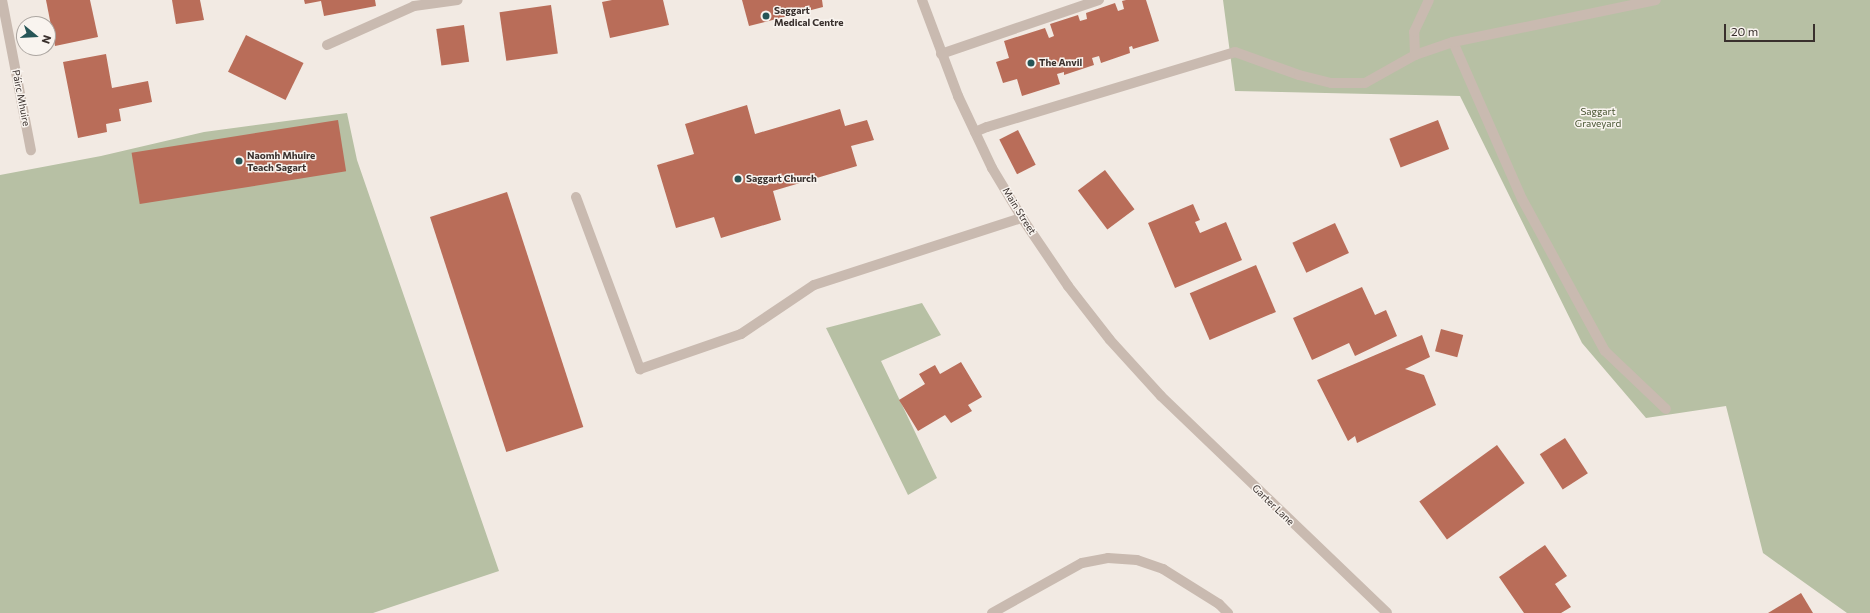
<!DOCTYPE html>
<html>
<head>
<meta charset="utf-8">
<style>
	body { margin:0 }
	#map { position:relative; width:1870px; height:613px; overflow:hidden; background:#f2eae3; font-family:Commissioner,sans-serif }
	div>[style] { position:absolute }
	.green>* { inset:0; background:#b7c0a4 }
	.building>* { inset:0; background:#b96d59; transform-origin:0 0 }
	.minor>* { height:10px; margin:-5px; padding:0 5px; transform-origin:5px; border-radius:5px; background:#c9bab0 }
	.dots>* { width:11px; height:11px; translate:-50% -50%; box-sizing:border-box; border:2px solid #f9f4ef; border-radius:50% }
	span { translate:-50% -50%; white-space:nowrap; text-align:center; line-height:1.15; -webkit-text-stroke:3px #f9f4ef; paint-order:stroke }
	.poi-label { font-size:10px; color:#39302d; font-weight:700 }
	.left { translate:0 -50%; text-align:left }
	.street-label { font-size:10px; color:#39302d }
	.park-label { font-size:10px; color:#495533 }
	.north { position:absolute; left:16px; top:16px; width:40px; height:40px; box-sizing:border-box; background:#f9f4ef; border:1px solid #aca6a1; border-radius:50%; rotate:108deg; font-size:11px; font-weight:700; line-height:16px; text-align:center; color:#39302d }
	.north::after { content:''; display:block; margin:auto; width:14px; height:18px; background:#265556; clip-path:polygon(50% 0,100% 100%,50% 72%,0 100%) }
	.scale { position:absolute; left:1724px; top:24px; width:91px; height:18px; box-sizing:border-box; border:2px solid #39302d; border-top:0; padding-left:5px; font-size:12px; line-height:14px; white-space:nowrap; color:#39302d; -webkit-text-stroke:3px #f9f4ef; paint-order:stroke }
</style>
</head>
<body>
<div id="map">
	<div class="green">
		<i style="clip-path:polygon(1223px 0,1870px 0,1870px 613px,1847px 613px,1763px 553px,1726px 406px,1646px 418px,1582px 343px,1460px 96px,1235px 91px)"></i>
		<i style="clip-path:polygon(347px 113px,357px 160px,499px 571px,373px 613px,0 613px,0 175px,101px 156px,204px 132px)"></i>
		<i style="clip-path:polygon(922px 303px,941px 335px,881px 361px,937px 478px,908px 495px,826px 328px)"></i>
	</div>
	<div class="building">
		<i style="clip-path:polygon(46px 0,90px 0,98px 37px,55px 46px)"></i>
		<i style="clip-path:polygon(172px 0,200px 0,204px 20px,176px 24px)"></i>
		<i style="clip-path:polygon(304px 0,375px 0,376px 6px,324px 16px,321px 1px,305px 4px)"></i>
		<i style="clip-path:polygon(612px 0,663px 0,669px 25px,610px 38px,602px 2px)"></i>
		<i style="clip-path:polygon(742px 0,822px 0,823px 7px,749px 26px)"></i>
		<i style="clip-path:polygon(1126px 0,1146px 0,1159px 41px,1133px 49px,1132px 46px,1129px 47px,1130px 53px,1101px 63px,1099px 56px,1092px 58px,1094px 65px,1064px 75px,1064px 72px,1057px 74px,1060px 84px,1022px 96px,1017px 79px,1003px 83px,996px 62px,1009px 58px,1004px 41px,1045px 28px,1049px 38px,1054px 36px,1050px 24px,1078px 15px,1080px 21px,1087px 19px,1086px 13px,1115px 3px,1118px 11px,1124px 9px,1122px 1px)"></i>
		<i style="left:551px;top:5px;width:49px;height:52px;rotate:82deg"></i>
		<i style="left:464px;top:25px;width:37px;height:28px;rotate:82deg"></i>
		<i style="left:246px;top:35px;width:64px;height:41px;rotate:26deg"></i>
		<i style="clip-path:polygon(106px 54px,112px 88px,148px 81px,152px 102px,119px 109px,121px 121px,106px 124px,107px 132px,78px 138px,63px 62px)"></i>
		<i style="clip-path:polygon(747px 105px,755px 134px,840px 109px,845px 126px,867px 120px,874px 140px,851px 146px,857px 166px,773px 191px,781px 220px,721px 238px,714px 217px,676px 228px,657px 165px,694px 154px,685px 124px)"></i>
		<i style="left:338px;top:120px;width:52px;height:209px;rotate:81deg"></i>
		<i style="left:1438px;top:120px;width:31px;height:52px;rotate:69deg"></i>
		<i style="left:1018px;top:130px;width:39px;height:21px;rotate:63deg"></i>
		<i style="left:1105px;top:170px;width:49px;height:34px;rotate:53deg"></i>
		<i style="left:507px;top:192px;width:247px;height:81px;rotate:72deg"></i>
		<i style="clip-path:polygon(1193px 204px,1200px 220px,1195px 222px,1200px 233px,1226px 222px,1242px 260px,1175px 288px,1148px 223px)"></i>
		<i style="left:1335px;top:223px;width:33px;height:47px;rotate:65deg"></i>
		<i style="left:1256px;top:265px;width:51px;height:72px;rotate:67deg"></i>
		<i style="clip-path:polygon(1362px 287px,1375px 315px,1386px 310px,1397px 336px,1355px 356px,1349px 343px,1312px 360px,1293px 318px)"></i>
		<i style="left:1441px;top:329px;width:23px;height:23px;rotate:15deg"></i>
		<i style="clip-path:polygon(1422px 335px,1430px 357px,1405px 369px,1424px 375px,1436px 405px,1357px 443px,1355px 436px,1348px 441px,1317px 380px)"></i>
		<i style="clip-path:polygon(961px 362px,982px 397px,968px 405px,972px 411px,951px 423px,945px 415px,918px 431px,899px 400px,925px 384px,919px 374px,935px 365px,940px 374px)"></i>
		<i style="left:1565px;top:438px;width:42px;height:30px;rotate:57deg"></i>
		<i style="left:1497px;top:445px;width:47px;height:96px;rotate:54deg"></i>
		<i style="clip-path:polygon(1545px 545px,1567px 576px,1555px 584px,1571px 607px,1561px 613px,1524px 613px,1499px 577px)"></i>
		<i style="clip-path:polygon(1801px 593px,1813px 613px,1768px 613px)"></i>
	</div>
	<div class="minor">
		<i style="left:2px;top:0;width:153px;rotate:79.1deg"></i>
		<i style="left:922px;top:0;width:103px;rotate:69.4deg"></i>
		<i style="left:958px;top:96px;width:80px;rotate:64.7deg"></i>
		<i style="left:992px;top:168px;width:58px;rotate:59deg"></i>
		<i style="left:1022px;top:218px;width:82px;rotate:55.9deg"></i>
		<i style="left:1068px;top:286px;width:68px;rotate:52.1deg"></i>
		<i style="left:1110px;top:340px;width:76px;rotate:47.7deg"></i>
		<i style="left:1161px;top:396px;width:313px;rotate:43.8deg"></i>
		<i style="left:1453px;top:42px;width:171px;rotate:66.3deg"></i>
		<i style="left:1522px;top:199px;width:173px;rotate:61.4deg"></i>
		<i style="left:1605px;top:351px;width:84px;rotate:43.6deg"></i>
		<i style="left:327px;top:45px;width:95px;rotate:-24.1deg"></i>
		<i style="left:414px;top:6px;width:44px;rotate:-7.8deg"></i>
		<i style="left:941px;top:54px;width:167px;rotate:-18.9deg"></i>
		<i style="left:1415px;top:55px;width:23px;rotate:-92deg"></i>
		<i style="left:1414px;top:32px;width:35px;rotate:-65deg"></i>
		<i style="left:975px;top:132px;width:13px;rotate:-23deg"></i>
		<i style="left:987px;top:127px;width:259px;rotate:-16.8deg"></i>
		<i style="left:1235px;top:52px;width:68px;rotate:19.8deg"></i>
		<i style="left:1299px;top:75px;width:33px;rotate:14deg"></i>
		<i style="left:1331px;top:83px;width:34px"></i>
		<i style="left:1365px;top:83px;width:57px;rotate:-29.2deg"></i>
		<i style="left:1415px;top:55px;width:40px;rotate:-18.9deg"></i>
		<i style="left:1453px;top:42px;width:207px;rotate:-11.7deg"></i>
		<i style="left:576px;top:197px;width:184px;rotate:69.6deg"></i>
		<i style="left:640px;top:369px;width:107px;rotate:-19.1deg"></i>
		<i style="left:741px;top:334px;width:88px;rotate:-33.9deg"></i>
		<i style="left:814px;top:285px;width:219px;rotate:-17.9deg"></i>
		<i style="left:992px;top:613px;width:103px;rotate:-29.1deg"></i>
		<i style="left:1082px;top:563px;width:26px;rotate:-11deg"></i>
		<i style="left:1108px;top:558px;width:29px;rotate:4deg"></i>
		<i style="left:1137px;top:560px;width:28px;rotate:19deg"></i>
		<i style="left:1163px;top:569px;width:66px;rotate:32deg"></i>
		<i style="left:1219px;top:604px;width:13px;rotate:45deg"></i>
	</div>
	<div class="dots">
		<i style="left:766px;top:16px;background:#265556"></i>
		<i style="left:1031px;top:63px;background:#265556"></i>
		<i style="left:239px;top:161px;background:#265556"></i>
		<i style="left:738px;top:179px;background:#265556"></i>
	</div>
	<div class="poi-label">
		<span class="left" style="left:774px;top:16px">Saggart<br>Medical Centre</span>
		<span class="left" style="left:1039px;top:63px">The Anvil</span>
		<span class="left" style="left:247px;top:161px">Naomh Mhuire<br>Teach Sagart</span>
		<span class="left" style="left:746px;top:179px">Saggart Church</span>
	</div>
	<div class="street-label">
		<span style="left:21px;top:98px;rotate:79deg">Páirc Mhuire</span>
		<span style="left:1019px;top:211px;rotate:58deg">Main Street</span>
		<span style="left:1273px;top:505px;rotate:44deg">Garter Lane</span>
	</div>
	<div class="park-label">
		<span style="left:1598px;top:117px">Saggart<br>Graveyard</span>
	</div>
	<div class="north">N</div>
	<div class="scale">20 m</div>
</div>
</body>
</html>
